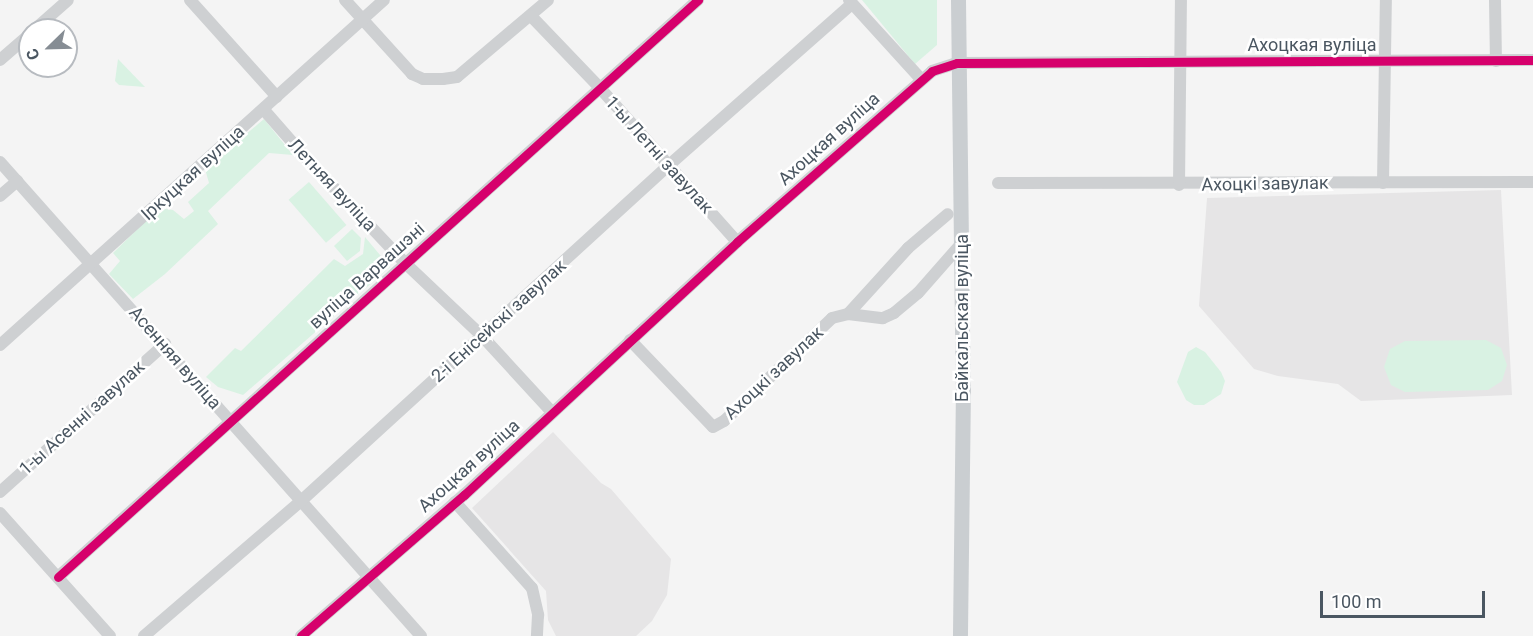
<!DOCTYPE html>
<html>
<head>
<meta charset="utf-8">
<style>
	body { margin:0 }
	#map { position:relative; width:1533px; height:636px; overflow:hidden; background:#f4f4f4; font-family:Roboto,sans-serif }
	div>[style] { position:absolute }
	.education>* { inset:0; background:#e6e5e6 }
	.green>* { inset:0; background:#d9f2e3; transform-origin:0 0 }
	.minor>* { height:12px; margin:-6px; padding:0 6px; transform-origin:6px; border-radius:6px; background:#ced0d2 }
	.major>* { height:15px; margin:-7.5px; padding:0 7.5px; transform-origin:7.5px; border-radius:7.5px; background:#caced1 }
	.cycleway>* { height:9px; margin:-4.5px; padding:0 4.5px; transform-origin:4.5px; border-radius:4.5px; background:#d6006c }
	span { translate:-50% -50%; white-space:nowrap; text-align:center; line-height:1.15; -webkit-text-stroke:5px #fff; paint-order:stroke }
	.street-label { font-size:18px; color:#4a5661 }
	.north { position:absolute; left:18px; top:18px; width:60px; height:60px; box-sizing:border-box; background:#fff; border:2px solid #b7bbc0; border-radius:50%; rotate:247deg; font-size:16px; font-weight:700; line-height:24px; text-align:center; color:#4a5661 }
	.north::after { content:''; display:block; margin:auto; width:21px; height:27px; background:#868d94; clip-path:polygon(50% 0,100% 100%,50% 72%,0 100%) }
	.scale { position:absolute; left:1320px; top:591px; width:165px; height:27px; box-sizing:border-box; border:3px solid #4a5661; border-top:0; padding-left:8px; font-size:18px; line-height:21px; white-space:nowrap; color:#4a5661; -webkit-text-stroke:4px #fff; paint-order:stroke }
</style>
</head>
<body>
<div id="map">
	<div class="education">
		<i style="clip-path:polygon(1501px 190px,1512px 395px,1361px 401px,1338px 384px,1278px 376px,1254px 369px,1199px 306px,1207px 198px)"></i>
		<i style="clip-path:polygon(553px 432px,601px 483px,611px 489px,671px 559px,667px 595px,652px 621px,636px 636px,556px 636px,548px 620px,546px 591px,472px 508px)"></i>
	</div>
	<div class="green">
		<i style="clip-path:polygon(862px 0,937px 0,937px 45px,915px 64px)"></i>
		<i style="clip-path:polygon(118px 59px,145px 87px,119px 85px,115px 81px)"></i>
		<i style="clip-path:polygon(264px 119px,293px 155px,269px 153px,208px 211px,218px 224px,165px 274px,133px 299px,109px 274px,120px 261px,113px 253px,159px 208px,173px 210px,184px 219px,194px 211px,188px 202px,209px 183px,205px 169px)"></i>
		<i style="left:309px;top:182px;width:57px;height:27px;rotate:49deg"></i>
		<i style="clip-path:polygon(352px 229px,361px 238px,360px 251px,347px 261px,334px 246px)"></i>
		<i style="clip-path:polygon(365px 237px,390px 267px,243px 395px,218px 387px,206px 377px,235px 348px,241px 351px,334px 259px,345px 266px,363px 254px)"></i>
		<i style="clip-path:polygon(1486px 340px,1501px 348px,1507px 365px,1502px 381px,1488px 390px,1405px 392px,1391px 385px,1384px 367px,1390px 349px,1405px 341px)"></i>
		<i style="clip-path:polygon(1196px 347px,1205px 352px,1221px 372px,1225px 381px,1221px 394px,1204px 405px,1194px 405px,1186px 400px,1177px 382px,1188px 352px)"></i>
	</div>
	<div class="minor">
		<i style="left:190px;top:0;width:130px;rotate:48.1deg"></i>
		<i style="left:345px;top:0;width:100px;rotate:47.8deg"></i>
		<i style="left:412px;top:74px;width:12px;rotate:24deg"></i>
		<i style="left:423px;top:79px;width:20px"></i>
		<i style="left:443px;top:79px;width:14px;rotate:-8deg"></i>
		<i style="left:457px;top:77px;width:119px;rotate:-40.2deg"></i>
		<i style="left:849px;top:0;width:107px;rotate:47.7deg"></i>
		<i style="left:1495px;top:0;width:61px;rotate:89.1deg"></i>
		<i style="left:531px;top:16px;width:100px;rotate:46.2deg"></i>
		<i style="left:600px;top:88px;width:206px;rotate:48.3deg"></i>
		<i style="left:34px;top:30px;width:45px;rotate:-41.4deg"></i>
		<i style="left:0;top:60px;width:40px;rotate:-41deg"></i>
		<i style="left:264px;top:110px;width:64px;rotate:48.8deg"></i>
		<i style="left:306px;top:158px;width:144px;rotate:46.7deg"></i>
		<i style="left:405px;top:263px;width:106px;rotate:43.5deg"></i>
		<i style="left:482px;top:336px;width:103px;rotate:47.4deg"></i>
		<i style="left:0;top:162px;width:634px;rotate:48.39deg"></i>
		<i style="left:998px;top:183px;width:535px;rotate:-0.11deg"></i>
		<i style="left:1383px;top:183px;width:183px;rotate:-89.1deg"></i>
		<i style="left:1179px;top:185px;width:185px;rotate:-89.4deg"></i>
		<i style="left:0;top:196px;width:23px;rotate:-41deg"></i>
		<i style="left:848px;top:314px;width:35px;rotate:7deg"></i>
		<i style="left:883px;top:318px;width:12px;rotate:-24deg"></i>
		<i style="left:894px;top:313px;width:31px;rotate:-40deg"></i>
		<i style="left:918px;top:293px;width:67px;rotate:-48.7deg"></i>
		<i style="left:630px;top:340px;width:120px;rotate:46.3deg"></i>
		<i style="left:713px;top:427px;width:13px;rotate:-29deg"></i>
		<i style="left:724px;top:421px;width:149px;rotate:-43.6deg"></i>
		<i style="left:832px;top:318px;width:16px;rotate:-14deg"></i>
		<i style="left:848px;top:314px;width:89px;rotate:-47.7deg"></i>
		<i style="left:908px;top:248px;width:52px;rotate:-40.4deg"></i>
		<i style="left:0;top:345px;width:516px;rotate:-41.94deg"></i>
		<i style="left:0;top:492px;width:222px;rotate:-41.9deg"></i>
		<i style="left:455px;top:502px;width:115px;rotate:48.2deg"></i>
		<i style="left:532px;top:588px;width:28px;rotate:77deg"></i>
		<i style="left:538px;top:615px;width:21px;rotate:93deg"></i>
		<i style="left:0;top:513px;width:165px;rotate:48.2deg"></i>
		<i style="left:58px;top:577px;width:862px;rotate:-42.04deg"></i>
		<i style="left:144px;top:636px;width:207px;rotate:-40.7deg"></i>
		<i style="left:301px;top:501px;width:497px;rotate:-42.4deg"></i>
		<i style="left:668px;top:166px;width:245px;rotate:-41.4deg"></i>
		<i style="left:301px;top:636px;width:216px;rotate:-40.9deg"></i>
		<i style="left:464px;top:495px;width:372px;rotate:-42.8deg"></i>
		<i style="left:737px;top:242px;width:259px;rotate:-41.2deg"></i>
		<i style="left:932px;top:71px;width:26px;rotate:-18deg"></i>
		<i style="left:957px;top:63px;width:576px;rotate:-0.3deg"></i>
	</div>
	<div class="major">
		<i style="left:958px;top:0;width:387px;rotate:89.3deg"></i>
		<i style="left:963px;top:387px;width:249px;rotate:90.7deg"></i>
	</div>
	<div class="cycleway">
		<i style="left:58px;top:577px;width:862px;rotate:-42.04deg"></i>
		<i style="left:301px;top:636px;width:216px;rotate:-40.9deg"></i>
		<i style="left:464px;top:495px;width:372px;rotate:-42.8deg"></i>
		<i style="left:737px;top:242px;width:259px;rotate:-41.2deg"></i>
		<i style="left:932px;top:71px;width:26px;rotate:-18deg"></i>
		<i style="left:957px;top:63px;width:576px;rotate:-0.3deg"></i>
	</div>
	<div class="street-label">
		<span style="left:1312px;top:45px">Ахоцкая вуліца</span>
		<span style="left:829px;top:139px;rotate:-42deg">Ахоцкая вуліца</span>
		<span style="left:659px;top:155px;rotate:48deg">1-ы Летні завулак</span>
		<span style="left:193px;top:173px;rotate:-42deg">Іркуцкая вуліца</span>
		<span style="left:1265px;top:184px;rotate:-1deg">Ахоцкі завулак</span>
		<span style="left:332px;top:185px;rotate:47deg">Летняя вуліца</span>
		<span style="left:367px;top:276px;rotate:-42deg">вуліца Варвашэні</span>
		<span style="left:962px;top:318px;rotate:-90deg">Байкальская вуліца</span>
		<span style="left:499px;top:321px;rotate:-42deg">2-і Енісейскі завулак</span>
		<span style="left:175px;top:358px;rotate:49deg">Асенняя вуліца</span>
		<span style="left:774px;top:373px;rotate:-43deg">Ахоцкі завулак</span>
		<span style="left:82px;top:418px;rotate:-42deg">1-ы Асенні завулак</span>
		<span style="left:469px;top:466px;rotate:-42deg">Ахоцкая вуліца</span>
	</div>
	<div class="north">С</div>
	<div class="scale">100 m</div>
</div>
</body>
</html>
